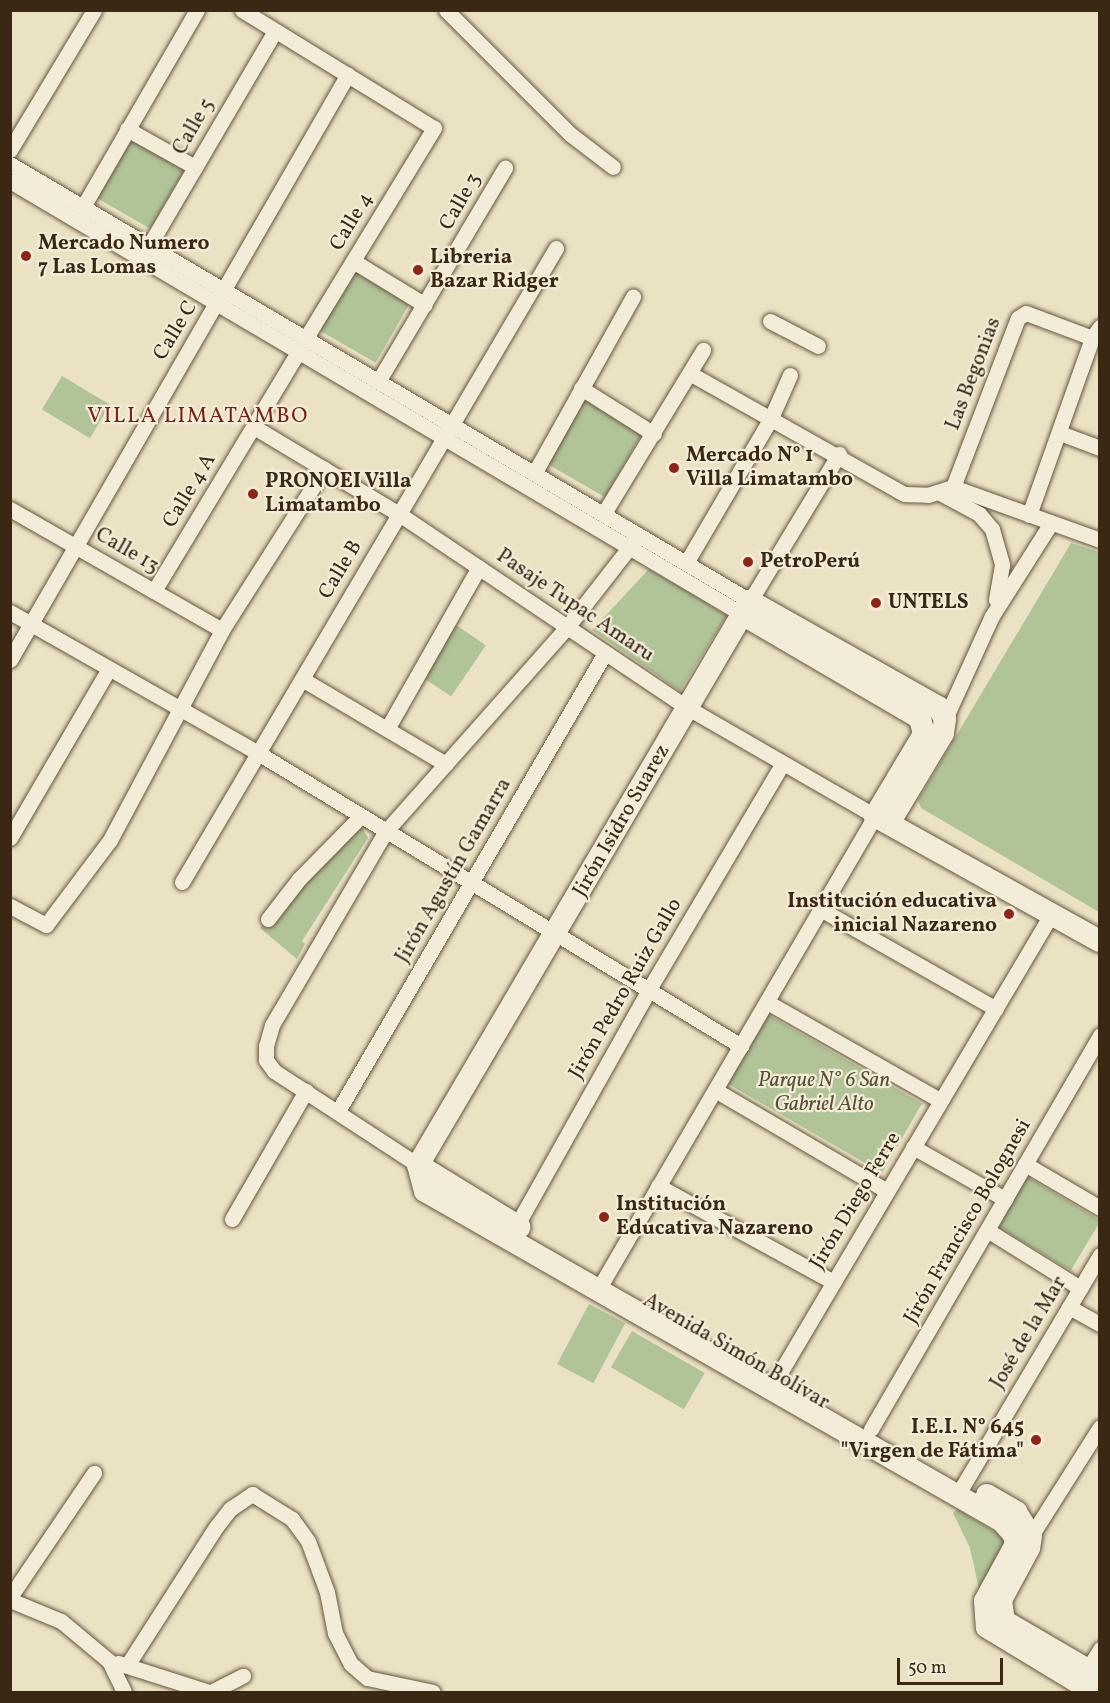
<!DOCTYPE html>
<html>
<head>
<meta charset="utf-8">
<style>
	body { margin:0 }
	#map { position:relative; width:1110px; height:1703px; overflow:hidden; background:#ebe2c3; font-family:Vollkorn,serif }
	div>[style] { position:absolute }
	.green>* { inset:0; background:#b1c498; transform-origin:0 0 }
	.roads { filter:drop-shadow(0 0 2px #665640) drop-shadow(0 0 2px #665640) }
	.street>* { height:15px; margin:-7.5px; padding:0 7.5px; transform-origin:7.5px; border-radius:7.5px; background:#f2ecd8 }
	.secondary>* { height:22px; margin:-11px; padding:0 11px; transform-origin:11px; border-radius:11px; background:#f2ecd8 }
	.dots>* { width:16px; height:16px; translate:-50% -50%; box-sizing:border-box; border:3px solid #f2ecd8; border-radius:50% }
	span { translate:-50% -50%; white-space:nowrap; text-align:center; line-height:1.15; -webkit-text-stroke:4.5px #f2ecd8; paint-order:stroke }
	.street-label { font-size:21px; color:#3a2815 }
	.poi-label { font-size:21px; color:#3a2815; font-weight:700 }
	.left { translate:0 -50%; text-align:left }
	.right { translate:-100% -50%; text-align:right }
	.park-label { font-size:21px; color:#584f36; font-style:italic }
	.neighbourhood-label { font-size:22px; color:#7a1f14; letter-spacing:1.5px }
	.frame { position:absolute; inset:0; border:12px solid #3a2815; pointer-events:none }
	.scale { position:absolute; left:897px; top:1658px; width:106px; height:27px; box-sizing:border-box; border:3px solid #3a2815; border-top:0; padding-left:8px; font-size:18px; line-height:21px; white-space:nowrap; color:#3a2815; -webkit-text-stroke:4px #f2ecd8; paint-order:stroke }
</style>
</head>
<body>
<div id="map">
	<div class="green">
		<i style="left:131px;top:138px;width:62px;height:69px;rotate:30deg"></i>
		<i style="left:354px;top:266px;width:67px;height:73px;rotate:30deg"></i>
		<i style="left:62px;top:376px;width:56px;height:39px;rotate:31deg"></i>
		<i style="left:585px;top:398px;width:67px;height:76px;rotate:30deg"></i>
		<i style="clip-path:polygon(1071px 543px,1099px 552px,1099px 912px,921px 808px,918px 800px)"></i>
		<i style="clip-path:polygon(649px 569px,727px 615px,680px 691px,592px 630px)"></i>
		<i style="left:456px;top:625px;width:36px;height:62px;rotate:34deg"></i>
		<i style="clip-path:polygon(361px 826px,368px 838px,302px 941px,305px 944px,297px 959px,260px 928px,350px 828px)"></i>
		<i style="left:767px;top:1014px;width:179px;height:80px;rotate:30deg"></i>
		<i style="left:1026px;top:1176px;width:87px;height:58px;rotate:31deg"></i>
		<i style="left:589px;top:1304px;width:41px;height:68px;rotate:28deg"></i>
		<i style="left:632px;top:1331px;width:84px;height:42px;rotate:30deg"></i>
		<i style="clip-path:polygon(957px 1509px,1007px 1539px,979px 1589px,970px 1548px,953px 1513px)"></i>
	</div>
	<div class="roads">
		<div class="street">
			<i style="left:242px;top:10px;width:225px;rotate:31.6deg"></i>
			<i style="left:434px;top:128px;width:246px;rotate:121.4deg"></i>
			<i style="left:446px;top:10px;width:175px;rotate:45deg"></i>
			<i style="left:570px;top:134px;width:54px;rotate:37.5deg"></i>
			<i style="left:127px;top:129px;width:78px;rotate:29.2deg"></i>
			<i style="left:10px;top:150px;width:163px;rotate:-59deg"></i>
			<i style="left:10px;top:164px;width:859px;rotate:30.56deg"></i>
			<i style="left:750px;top:601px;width:172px;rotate:-58.8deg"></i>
			<i style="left:10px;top:181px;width:850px;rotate:30.61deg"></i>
			<i style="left:84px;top:205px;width:225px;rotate:-59.9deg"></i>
			<i style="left:150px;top:244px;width:247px;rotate:-59.6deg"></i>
			<i style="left:353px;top:261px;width:84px;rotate:31.4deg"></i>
			<i style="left:770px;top:321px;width:54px;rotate:27.5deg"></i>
			<i style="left:691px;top:374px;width:244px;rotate:29.4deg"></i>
			<i style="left:904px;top:494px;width:24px;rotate:2deg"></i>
			<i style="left:928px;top:495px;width:26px;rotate:-18deg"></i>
			<i style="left:953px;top:487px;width:156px;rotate:19.8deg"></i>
			<i style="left:379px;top:380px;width:247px;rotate:-59.3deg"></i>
			<i style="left:581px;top:388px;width:86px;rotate:32.2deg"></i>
			<i style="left:254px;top:427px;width:169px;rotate:31deg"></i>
			<i style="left:399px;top:514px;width:348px;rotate:33.9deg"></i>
			<i style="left:688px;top:708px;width:216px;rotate:30deg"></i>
			<i style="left:875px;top:816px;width:547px;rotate:120.32deg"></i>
			<i style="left:1060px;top:433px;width:43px;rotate:20.6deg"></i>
			<i style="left:535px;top:472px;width:201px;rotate:-60.8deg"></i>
			<i style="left:953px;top:487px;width:181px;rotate:-69deg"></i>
			<i style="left:1018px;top:318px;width:9px;rotate:-32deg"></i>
			<i style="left:1026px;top:313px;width:71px;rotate:20.7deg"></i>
			<i style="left:938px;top:492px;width:47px;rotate:28.2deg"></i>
			<i style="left:979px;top:514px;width:20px;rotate:49deg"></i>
			<i style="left:992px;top:529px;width:37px;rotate:74deg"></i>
			<i style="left:1002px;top:565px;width:35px;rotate:100deg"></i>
			<i style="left:10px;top:509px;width:244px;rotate:29.7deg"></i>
			<i style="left:604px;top:513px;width:191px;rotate:-58.7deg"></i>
			<i style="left:1029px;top:515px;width:188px;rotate:-70.4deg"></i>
			<i style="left:1092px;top:338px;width:14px;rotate:-54deg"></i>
			<i style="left:686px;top:563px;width:168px;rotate:-59.6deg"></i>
			<i style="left:771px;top:418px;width:47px;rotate:-66.2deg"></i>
			<i style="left:154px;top:591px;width:280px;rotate:-58.9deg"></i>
			<i style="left:10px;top:612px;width:285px;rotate:29.6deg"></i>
			<i style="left:258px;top:753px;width:565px;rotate:31.24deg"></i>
			<i style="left:10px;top:660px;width:676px;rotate:-60.02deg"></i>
			<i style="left:302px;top:679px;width:167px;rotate:30.6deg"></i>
			<i style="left:945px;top:719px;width:113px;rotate:-65.5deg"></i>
			<i style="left:992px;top:616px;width:110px;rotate:-57.6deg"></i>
			<i style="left:387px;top:729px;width:186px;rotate:-60.4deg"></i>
			<i style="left:10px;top:838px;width:194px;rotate:-59.7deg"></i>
			<i style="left:182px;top:882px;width:736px;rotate:-59.46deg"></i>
			<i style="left:10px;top:906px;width:41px;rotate:27.8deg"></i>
			<i style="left:46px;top:925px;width:106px;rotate:-53deg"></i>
			<i style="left:110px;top:840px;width:238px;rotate:-61.9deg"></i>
			<i style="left:222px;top:630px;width:191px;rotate:-57.6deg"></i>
			<i style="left:822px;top:910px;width:200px;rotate:29.6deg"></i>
			<i style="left:268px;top:919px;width:51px;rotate:-52.2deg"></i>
			<i style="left:299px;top:879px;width:88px;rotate:-45.5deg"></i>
			<i style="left:767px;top:1002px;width:200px;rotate:29.6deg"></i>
			<i style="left:715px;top:1090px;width:199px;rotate:30.4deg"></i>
			<i style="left:338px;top:1111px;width:530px;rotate:-59.76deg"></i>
			<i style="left:913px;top:1147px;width:106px;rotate:29.5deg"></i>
			<i style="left:1025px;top:1164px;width:87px;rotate:30.4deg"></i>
			<i style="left:418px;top:1165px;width:172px;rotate:-146.9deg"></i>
			<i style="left:274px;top:1071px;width:14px;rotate:-126deg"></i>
			<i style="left:266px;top:1060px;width:14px;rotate:-90deg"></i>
			<i style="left:266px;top:1046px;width:22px;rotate:-74deg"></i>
			<i style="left:272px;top:1025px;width:225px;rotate:-59.6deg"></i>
			<i style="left:386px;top:831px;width:274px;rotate:-48.4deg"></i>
			<i style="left:568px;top:626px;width:109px;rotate:-52.1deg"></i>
			<i style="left:658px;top:1186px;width:200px;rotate:28.7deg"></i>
			<i style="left:232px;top:1219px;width:148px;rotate:-60deg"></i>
			<i style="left:987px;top:1230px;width:110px;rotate:31.9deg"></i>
			<i style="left:513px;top:1232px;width:276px;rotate:-60.7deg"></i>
			<i style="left:648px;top:991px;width:265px;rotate:-59.4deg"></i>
			<i style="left:1069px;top:1307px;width:35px;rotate:29deg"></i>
			<i style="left:771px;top:1388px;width:552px;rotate:-59.39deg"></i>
			<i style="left:871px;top:1429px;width:456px;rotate:-59.8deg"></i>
			<i style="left:958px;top:1494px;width:278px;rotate:-59.3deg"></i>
			<i style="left:1024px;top:1540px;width:8px;rotate:-30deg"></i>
			<i style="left:1031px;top:1536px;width:129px;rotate:-57.7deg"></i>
			<i style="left:10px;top:1597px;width:150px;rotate:-55.9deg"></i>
			<i style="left:10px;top:1600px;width:55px;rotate:22.4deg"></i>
			<i style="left:61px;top:1621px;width:62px;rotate:39.8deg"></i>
			<i style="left:109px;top:1661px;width:34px;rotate:64deg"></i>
			<i style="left:118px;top:1663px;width:96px;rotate:17.7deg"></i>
			<i style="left:128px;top:1664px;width:163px;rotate:-57.3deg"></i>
			<i style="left:216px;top:1527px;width:23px;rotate:-52deg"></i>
			<i style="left:230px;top:1509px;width:27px;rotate:-34deg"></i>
			<i style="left:252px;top:1494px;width:47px;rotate:32deg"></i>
			<i style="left:292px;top:1519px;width:27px;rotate:54deg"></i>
			<i style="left:308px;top:1541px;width:54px;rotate:69.6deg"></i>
			<i style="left:327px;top:1592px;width:42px;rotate:79deg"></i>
			<i style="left:335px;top:1633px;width:35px;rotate:63deg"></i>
			<i style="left:351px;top:1664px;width:21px;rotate:41deg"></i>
			<i style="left:367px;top:1678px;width:67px;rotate:12deg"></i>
			<i style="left:1087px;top:1670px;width:25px;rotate:-58deg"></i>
			<i style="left:211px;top:1692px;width:36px;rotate:-27deg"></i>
		</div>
		<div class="secondary">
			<i style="left:742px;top:614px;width:206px;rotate:30.3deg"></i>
			<i style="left:920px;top:718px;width:16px;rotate:76deg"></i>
			<i style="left:924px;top:734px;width:96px;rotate:120.9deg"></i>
			<i style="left:875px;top:816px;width:257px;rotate:29.1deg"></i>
			<i style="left:889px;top:823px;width:105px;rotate:-59deg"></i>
			<i style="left:943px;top:733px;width:14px;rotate:-82deg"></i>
			<i style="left:945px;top:719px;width:14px;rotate:-120deg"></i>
			<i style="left:938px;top:707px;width:216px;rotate:-150.6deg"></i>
			<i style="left:750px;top:601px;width:654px;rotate:120.48deg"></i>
			<i style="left:418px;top:1165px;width:27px;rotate:75deg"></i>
			<i style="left:425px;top:1191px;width:665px;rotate:29.77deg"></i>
			<i style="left:1002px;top:1521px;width:18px;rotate:49deg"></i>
			<i style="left:1014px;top:1535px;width:9px;rotate:77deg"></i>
			<i style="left:1016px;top:1544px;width:65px;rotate:118.5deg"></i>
			<i style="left:985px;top:1601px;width:26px;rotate:86deg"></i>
			<i style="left:987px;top:1627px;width:125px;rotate:31.3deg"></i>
			<i style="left:418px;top:1165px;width:119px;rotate:31.5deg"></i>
			<i style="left:987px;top:1495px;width:34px;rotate:30deg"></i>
			<i style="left:1016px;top:1512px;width:28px;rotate:58deg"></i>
			<i style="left:1031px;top:1536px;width:12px;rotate:99deg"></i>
			<i style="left:1029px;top:1548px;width:59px;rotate:118.3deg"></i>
			<i style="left:1001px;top:1600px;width:21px;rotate:82deg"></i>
			<i style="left:1004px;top:1621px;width:111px;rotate:30.3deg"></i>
		</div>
	</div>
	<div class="dots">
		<i style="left:26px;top:256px;background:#8f2418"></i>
		<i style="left:418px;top:270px;background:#8f2418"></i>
		<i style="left:674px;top:468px;background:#8f2418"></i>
		<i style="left:253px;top:494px;background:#8f2418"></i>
		<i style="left:748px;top:562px;background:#8f2418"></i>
		<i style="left:876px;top:603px;background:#8f2418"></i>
		<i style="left:1009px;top:914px;background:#8f2418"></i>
		<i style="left:604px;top:1217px;background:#8f2418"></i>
		<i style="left:1036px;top:1440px;background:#8f2418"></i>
	</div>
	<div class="street-label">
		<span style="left:194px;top:127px;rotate:-60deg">Calle 5</span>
		<span style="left:461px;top:202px;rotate:-60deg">Calle 3</span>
		<span style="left:352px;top:222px;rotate:-59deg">Calle 4</span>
		<span style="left:176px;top:331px;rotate:-59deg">Calle C</span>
		<span style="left:974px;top:374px;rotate:-69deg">Las Begonias</span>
		<span style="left:190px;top:491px;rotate:-59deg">Calle 4 A</span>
		<span style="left:127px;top:551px;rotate:30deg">Calle 13</span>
		<span style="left:341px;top:570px;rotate:-59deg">Calle B</span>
		<span style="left:575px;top:606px;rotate:34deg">Pasaje Tupac Amaru</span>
		<span style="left:622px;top:821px;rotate:-60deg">Jirón Isidro Suarez</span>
		<span style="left:454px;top:871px;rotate:-60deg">Jirón Agustín Gamarra</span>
		<span style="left:626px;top:989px;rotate:-60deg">Jirón Pedro Ruiz Gallo</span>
		<span style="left:856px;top:1201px;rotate:-59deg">Jirón Diego Ferre</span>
		<span style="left:968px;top:1222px;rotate:-60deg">Jirón Francisco Bolognesi</span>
		<span style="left:1029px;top:1333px;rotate:-59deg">José de la Mar</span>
		<span style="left:736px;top:1352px;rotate:30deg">Avenida Simón Bolívar</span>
	</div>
	<div class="poi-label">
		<span class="left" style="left:38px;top:256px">Mercado Numero<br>7 Las Lomas</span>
		<span class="left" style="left:430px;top:270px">Libreria<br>Bazar Ridger</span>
		<span class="left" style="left:686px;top:468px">Mercado N° 1<br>Villa Limatambo</span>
		<span class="left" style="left:265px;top:494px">PRONOEI Villa<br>Limatambo</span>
		<span class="left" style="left:760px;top:562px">PetroPerú</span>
		<span class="left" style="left:888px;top:603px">UNTELS</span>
		<span class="right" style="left:997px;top:914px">Institución educativa<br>inicial Nazareno</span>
		<span class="left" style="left:616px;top:1217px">Institución<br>Educativa Nazareno</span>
		<span class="right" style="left:1024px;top:1440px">I.E.I. N° 645<br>"Virgen de Fátima"</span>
	</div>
	<div class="park-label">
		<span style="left:824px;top:1093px">Parque N° 6 San<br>Gabriel Alto</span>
	</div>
	<div class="neighbourhood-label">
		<span style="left:198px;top:417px">VILLA LIMATAMBO</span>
	</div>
	<div class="frame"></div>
	<div class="scale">50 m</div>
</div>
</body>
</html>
